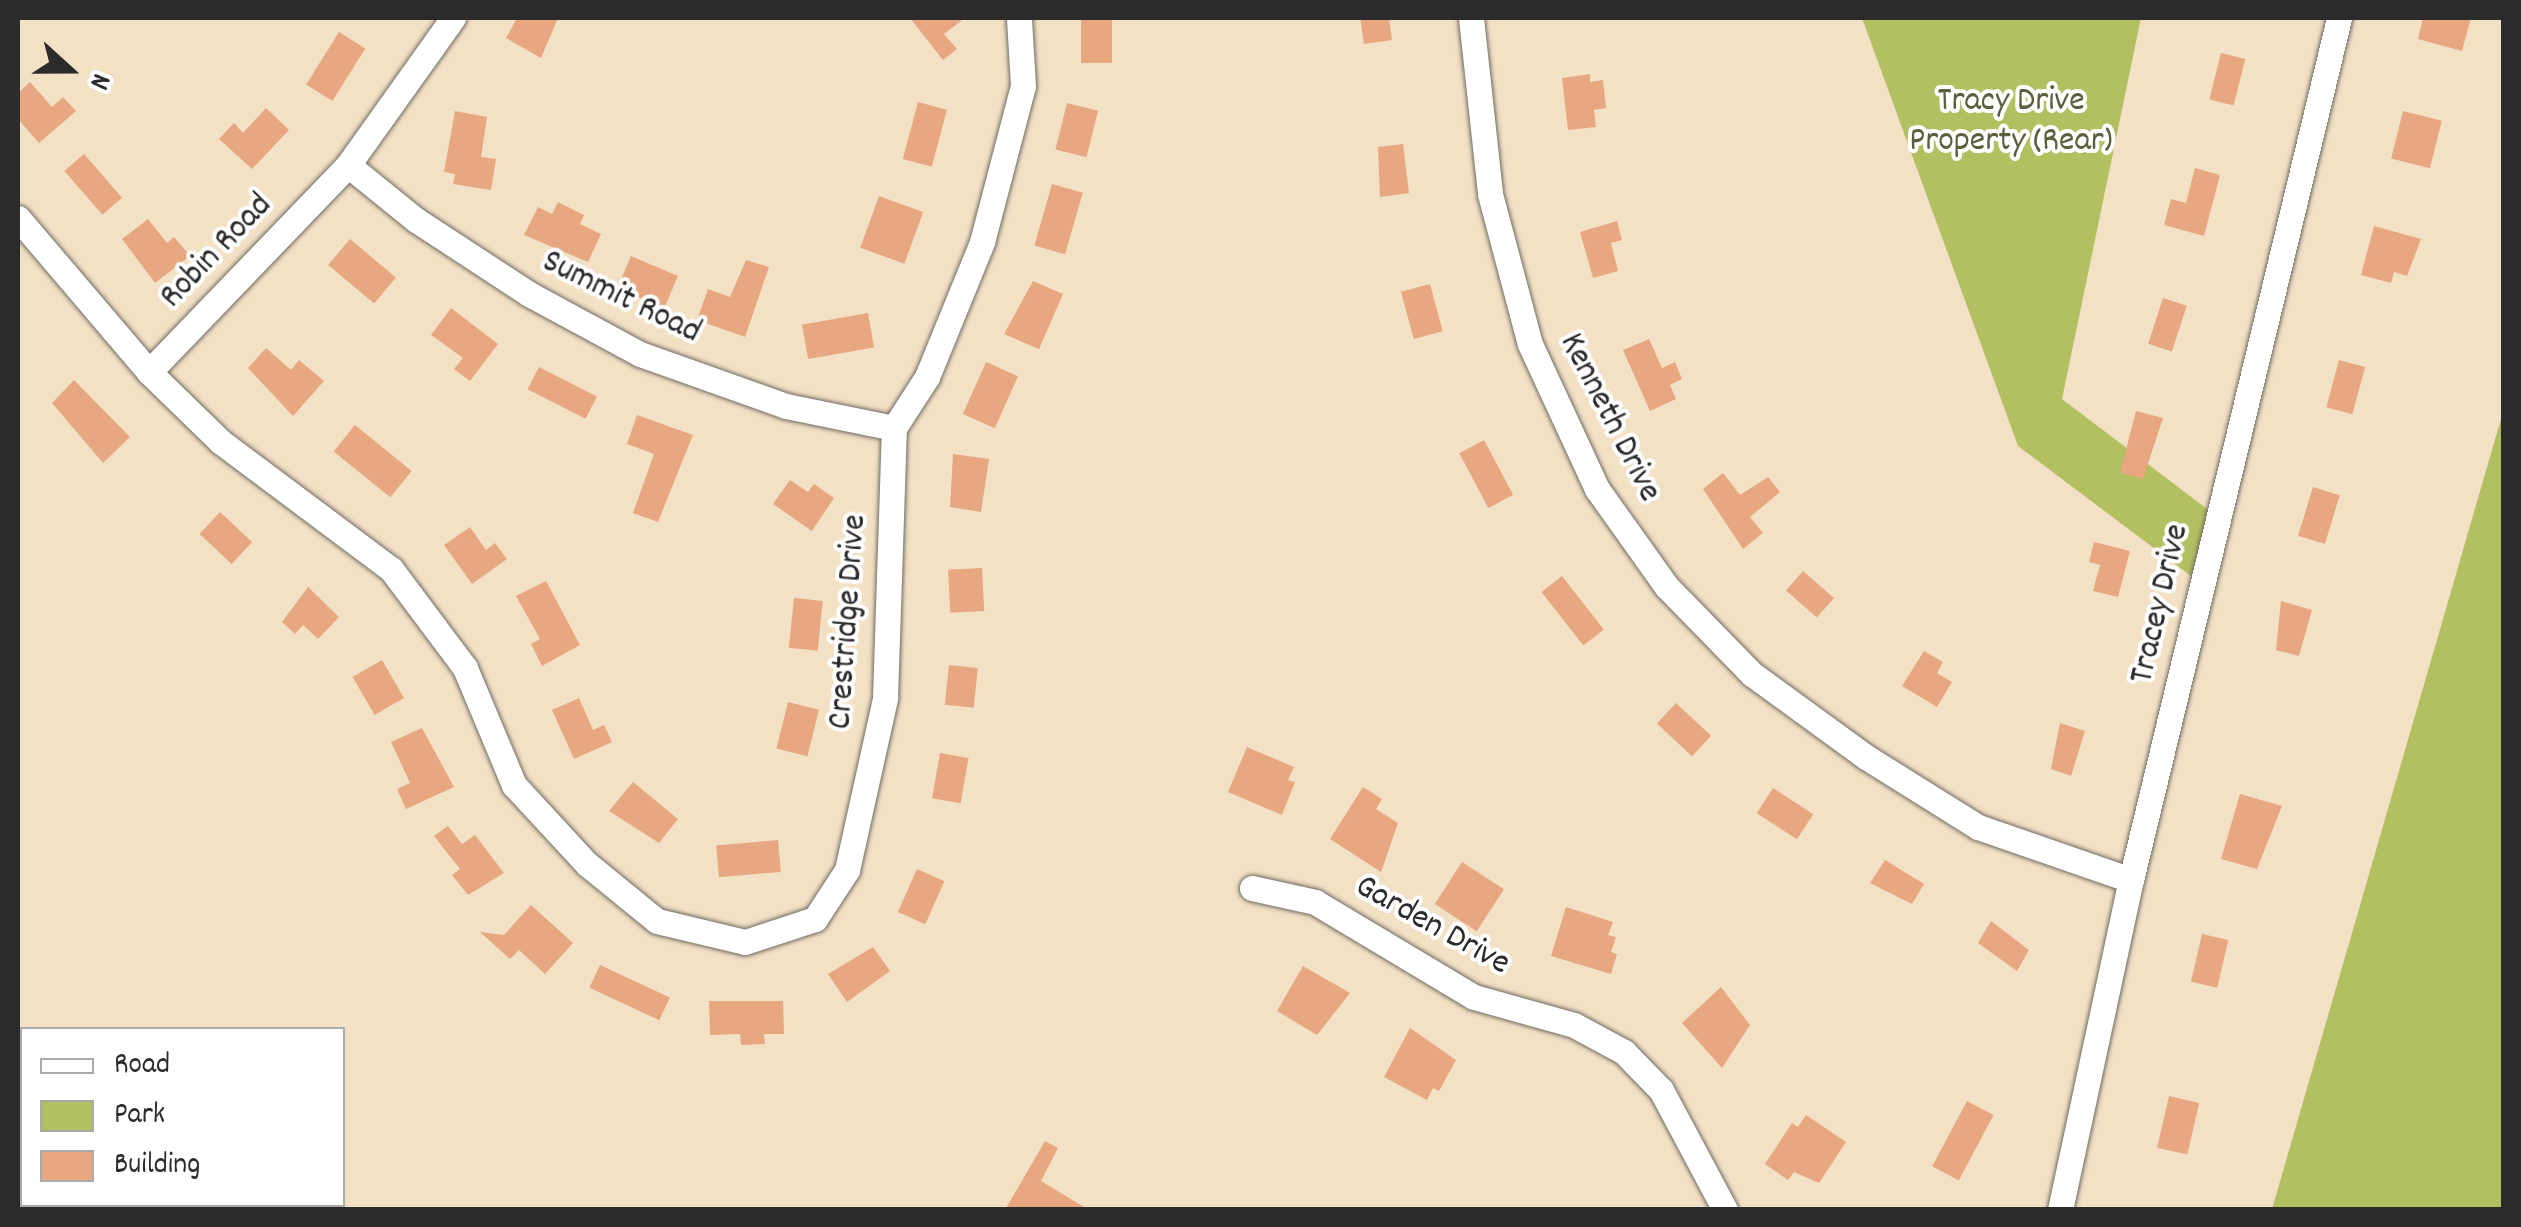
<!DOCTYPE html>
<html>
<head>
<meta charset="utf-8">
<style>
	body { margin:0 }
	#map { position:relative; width:2521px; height:1227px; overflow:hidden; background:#f3e1c6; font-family:Dekko,sans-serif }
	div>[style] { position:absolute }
	.green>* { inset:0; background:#b3c062 }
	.building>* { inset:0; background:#e7a781; transform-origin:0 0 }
	.roads { filter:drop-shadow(0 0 2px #716b61) drop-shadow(0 0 2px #716b61) }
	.minor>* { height:25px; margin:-12.5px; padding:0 12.5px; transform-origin:12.5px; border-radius:12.5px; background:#fff }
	span { translate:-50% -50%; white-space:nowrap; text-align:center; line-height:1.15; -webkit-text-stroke:8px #fff; paint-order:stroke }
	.park-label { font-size:35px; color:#5b5f3e }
	.street-label { font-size:35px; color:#2b2b2b }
	.frame { position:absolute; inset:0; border:20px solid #2b2b2b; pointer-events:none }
	.legend { position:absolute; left:20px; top:1027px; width:325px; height:180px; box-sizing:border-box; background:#fff; border:2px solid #aaa; margin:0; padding:12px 18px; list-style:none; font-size:30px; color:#2b2b2b }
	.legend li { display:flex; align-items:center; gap:20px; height:50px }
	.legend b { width:50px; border:2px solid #aaa }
	.north { position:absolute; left:20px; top:20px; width:100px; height:100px; -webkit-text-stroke:8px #fff; paint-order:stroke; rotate:111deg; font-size:28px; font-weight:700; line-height:40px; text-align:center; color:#2b2b2b }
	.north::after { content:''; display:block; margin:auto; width:35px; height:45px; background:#2b2b2b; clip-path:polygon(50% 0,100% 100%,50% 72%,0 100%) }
</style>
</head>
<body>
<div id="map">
	<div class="green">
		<i style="clip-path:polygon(1862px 18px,2141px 18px,2062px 399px,2215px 515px,2199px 582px,2018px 446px)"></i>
		<i style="clip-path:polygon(2503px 412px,2503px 1209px,2272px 1209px)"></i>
	</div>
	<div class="building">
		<i style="clip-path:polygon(517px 18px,558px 18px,541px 58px,506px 38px)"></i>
		<i style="clip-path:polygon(910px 18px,965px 18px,944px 34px,957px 49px,943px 60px)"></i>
		<i style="left:1081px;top:18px;width:31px;height:45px"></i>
		<i style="clip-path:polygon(1360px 18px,1389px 18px,1392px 40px,1364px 44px)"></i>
		<i style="clip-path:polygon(2423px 18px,2471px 18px,2462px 51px,2418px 39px)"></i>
		<i style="left:339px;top:32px;width:31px;height:62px;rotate:32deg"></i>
		<i style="left:2221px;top:53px;width:25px;height:48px;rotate:14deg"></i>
		<i style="clip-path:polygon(1590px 74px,1590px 82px,1603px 80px,1606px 108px,1594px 110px,1596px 127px,1568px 130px,1562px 78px)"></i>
		<i style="clip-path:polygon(30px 82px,52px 107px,63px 97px,76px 111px,39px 143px,18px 119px,18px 93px)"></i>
		<i style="left:918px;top:102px;width:30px;height:59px;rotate:15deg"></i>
		<i style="left:1067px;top:103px;width:32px;height:48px;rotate:14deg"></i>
		<i style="clip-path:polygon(266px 108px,289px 130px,252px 169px,219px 139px,234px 123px,243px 133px)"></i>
		<i style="clip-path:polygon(455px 111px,487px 117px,481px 157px,496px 159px,491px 190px,453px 184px,455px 174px,444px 172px)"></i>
		<i style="left:2403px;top:111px;width:40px;height:49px;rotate:14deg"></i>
		<i style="clip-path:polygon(1403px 144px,1409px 193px,1380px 197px,1378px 147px)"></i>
		<i style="left:84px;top:154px;width:58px;height:26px;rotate:49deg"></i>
		<i style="clip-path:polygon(2195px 168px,2220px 175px,2204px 236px,2164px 225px,2171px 199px,2186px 203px)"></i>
		<i style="left:1052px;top:184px;width:32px;height:64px;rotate:16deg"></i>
		<i style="left:879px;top:196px;width:47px;height:55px;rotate:20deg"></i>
		<i style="clip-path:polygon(558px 202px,584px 215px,580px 224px,601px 234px,588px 262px,524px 235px,538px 207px,552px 214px)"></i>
		<i style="clip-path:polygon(148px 219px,167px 243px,174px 237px,190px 256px,155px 283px,122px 239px)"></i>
		<i style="clip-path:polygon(1617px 221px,1622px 240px,1611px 243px,1618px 271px,1593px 278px,1580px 232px)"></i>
		<i style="clip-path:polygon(2374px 226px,2421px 239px,2407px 276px,2394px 272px,2391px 283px,2361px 275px)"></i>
		<i style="left:350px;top:239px;width:60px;height:34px;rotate:40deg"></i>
		<i style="left:631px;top:256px;width:51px;height:35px;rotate:23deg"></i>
		<i style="clip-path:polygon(746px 260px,769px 267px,745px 337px,697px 320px,708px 289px,730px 297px)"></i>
		<i style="clip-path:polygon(1033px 281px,1063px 294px,1039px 349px,1004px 334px)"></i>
		<i style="left:1430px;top:284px;width:49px;height:30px;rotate:75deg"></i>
		<i style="left:2163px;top:298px;width:25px;height:48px;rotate:18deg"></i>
		<i style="clip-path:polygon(451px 308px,498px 344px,470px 381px,454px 369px,463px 358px,431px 335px)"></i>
		<i style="left:868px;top:313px;width:35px;height:67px;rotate:80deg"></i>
		<i style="clip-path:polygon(1649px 339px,1662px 368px,1675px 362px,1682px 379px,1670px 385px,1676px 399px,1650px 411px,1623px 350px)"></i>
		<i style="clip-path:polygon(266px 348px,291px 370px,299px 360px,324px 381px,293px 416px,248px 368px)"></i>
		<i style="left:2339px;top:360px;width:27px;height:49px;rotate:15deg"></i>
		<i style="left:986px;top:362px;width:35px;height:57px;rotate:24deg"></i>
		<i style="left:539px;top:367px;width:65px;height:25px;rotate:27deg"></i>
		<i style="clip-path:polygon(74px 380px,130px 437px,103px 463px,52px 403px)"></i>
		<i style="clip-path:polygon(2136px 411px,2163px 418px,2143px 479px,2120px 473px)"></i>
		<i style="clip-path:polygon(637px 415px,693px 435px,658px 522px,633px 513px,654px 454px,627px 444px)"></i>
		<i style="left:355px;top:425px;width:73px;height:34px;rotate:39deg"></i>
		<i style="left:1484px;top:440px;width:62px;height:28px;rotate:62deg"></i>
		<i style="clip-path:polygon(953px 454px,989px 459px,981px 512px,950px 507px)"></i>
		<i style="clip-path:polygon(1723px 473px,1740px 495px,1768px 477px,1780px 492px,1750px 517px,1763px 533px,1743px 549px,1703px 489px)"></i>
		<i style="clip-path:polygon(790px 480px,808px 492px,814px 484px,834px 498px,812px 531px,773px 504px)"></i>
		<i style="left:2313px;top:487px;width:28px;height:51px;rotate:17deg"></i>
		<i style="left:220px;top:512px;width:44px;height:30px;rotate:43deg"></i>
		<i style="clip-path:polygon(470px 527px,486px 550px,495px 543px,507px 559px,472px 584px,444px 545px)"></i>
		<i style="clip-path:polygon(2094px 542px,2130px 551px,2118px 597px,2093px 591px,2100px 565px,2089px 562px)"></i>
		<i style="left:982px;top:568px;width:43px;height:34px;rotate:87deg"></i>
		<i style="left:1803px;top:571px;width:41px;height:26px;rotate:41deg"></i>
		<i style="left:1562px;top:576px;width:68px;height:26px;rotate:52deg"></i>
		<i style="clip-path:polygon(546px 581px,580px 645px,542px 666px,531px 644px,540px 639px,516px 596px)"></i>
		<i style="clip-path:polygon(308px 587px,339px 617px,318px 639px,303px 625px,295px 634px,282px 622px)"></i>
		<i style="left:794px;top:598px;width:29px;height:50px;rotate:6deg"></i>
		<i style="clip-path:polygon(2281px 601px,2312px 610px,2299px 656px,2276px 650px)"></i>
		<i style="clip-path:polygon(1924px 651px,1943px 662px,1937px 673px,1952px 682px,1937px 707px,1902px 686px)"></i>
		<i style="left:382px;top:660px;width:44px;height:34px;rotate:60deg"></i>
		<i style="left:949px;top:665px;width:29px;height:40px;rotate:6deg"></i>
		<i style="clip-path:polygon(579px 698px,593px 730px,604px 725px,612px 742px,574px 759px,552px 710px)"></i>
		<i style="left:788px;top:702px;width:32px;height:48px;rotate:14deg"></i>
		<i style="left:1676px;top:703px;width:48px;height:28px;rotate:43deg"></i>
		<i style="clip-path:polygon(2060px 723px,2085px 731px,2071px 776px,2051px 769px)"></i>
		<i style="clip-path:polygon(422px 728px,454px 787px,406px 809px,397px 789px,410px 783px,391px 742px)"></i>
		<i style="clip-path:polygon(1247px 747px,1294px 767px,1288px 780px,1295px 782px,1282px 815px,1228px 792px)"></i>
		<i style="left:940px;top:753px;width:29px;height:46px;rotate:10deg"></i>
		<i style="clip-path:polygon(633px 782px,678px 819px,659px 843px,609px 811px)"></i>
		<i style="clip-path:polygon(1363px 787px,1382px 799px,1376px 809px,1398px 823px,1381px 872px,1330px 839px)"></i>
		<i style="left:1773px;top:788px;width:48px;height:30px;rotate:33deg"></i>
		<i style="clip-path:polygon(2240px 794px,2282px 806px,2257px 869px,2221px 859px)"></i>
		<i style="clip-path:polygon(448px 826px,462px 844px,475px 835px,504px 873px,468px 895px,452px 875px,460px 869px,434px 836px)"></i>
		<i style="left:778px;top:840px;width:32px;height:62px;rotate:85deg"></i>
		<i style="clip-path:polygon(1885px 860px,1924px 884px,1912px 904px,1870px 883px)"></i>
		<i style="left:1462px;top:862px;width:50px;height:50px;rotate:33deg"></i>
		<i style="left:917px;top:869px;width:30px;height:47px;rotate:24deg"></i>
		<i style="clip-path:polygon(531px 905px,573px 943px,545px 974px,519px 950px,510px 959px,480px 932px,504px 935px)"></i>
		<i style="clip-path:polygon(1566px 907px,1613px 922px,1608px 935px,1616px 937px,1611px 952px,1617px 954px,1611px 974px,1551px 956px)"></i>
		<i style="clip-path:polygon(1991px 921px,2029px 950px,2017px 971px,1978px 943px)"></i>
		<i style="left:2202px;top:934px;width:27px;height:49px;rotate:13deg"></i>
		<i style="clip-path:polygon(873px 947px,890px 971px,847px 1002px,828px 974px)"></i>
		<i style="left:600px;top:965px;width:77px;height:25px;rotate:25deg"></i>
		<i style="clip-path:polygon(1303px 966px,1350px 993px,1317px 1035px,1277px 1011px)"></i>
		<i style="clip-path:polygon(1721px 987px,1750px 1025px,1722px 1068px,1682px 1023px)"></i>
		<i style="clip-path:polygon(709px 1001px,783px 1001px,784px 1034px,764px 1034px,765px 1044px,741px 1045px,740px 1034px,710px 1035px)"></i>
		<i style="clip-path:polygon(1410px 1028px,1456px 1060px,1439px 1091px,1433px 1088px,1427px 1100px,1384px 1077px)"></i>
		<i style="left:2169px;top:1096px;width:31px;height:53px;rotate:13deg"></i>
		<i style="left:1967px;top:1101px;width:30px;height:74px;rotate:28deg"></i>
		<i style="clip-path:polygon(1806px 1115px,1846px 1142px,1819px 1183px,1794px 1172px,1788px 1180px,1765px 1164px,1792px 1123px,1798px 1127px)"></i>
		<i style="clip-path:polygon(1045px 1141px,1058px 1148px,1041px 1181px,1089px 1210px,1005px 1210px)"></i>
	</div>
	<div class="roads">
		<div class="minor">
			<i style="left:1471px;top:18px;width:177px;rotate:83.8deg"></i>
			<i style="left:1490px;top:194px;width:155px;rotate:75.1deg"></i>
			<i style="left:1530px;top:344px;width:160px;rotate:65.2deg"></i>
			<i style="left:1597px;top:489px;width:120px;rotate:54.5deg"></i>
			<i style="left:1667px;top:587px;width:122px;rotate:45.7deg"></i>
			<i style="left:1752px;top:674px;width:141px;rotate:36.1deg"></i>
			<i style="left:1866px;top:757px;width:132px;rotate:32deg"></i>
			<i style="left:1978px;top:827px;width:162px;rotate:19.1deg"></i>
			<i style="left:348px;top:165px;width:87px;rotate:39deg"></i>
			<i style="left:416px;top:220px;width:135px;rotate:33.2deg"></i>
			<i style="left:529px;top:294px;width:126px;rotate:28.4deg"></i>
			<i style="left:640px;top:354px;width:155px;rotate:19.6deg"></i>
			<i style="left:786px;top:406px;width:110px;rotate:11.5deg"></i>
			<i style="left:18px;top:218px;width:202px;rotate:49.6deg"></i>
			<i style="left:149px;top:372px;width:100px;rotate:44.2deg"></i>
			<i style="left:221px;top:442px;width:212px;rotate:36.8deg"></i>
			<i style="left:391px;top:569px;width:124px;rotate:53.2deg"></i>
			<i style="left:465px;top:668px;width:127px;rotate:67.3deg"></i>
			<i style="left:514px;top:785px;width:108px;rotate:47.3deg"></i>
			<i style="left:587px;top:864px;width:90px;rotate:39.2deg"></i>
			<i style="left:657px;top:921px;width:90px;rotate:13.4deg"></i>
			<i style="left:745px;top:942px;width:74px;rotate:-18.2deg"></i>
			<i style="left:815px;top:919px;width:59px;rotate:-56.9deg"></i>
			<i style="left:847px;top:870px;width:176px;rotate:-77.5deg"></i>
			<i style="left:885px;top:698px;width:270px;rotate:-88.1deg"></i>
			<i style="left:894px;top:428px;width:61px;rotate:-57.1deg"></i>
			<i style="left:927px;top:377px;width:146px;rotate:-67.8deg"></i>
			<i style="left:982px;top:242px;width:161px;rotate:-75.3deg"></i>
			<i style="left:1023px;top:86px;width:68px;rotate:-93.4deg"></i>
			<i style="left:149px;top:372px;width:287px;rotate:-46.1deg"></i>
			<i style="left:348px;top:165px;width:181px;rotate:-54.5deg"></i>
			<i style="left:1252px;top:888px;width:65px;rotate:12.5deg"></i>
			<i style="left:1315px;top:902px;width:185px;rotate:30.9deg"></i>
			<i style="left:1474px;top:997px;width:104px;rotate:15.6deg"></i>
			<i style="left:1574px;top:1025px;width:57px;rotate:28.4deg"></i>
			<i style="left:1624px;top:1052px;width:53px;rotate:45.8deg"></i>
			<i style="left:1661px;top:1090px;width:136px;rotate:61.9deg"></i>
			<i style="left:2060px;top:1210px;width:338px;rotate:-77.9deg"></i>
			<i style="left:2131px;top:880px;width:887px;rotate:-76.43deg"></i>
		</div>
	</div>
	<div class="park-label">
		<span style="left:2011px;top:122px">Tracy Drive<br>Property (Rear)</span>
	</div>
	<div class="street-label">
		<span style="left:217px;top:252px;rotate:-46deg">Robin Road</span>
		<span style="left:621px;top:298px;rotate:26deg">Summit Road</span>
		<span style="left:1609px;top:418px;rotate:63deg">Kenneth Drive</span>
		<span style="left:2161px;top:604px;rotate:-77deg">Tracey Drive</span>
		<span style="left:849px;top:622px;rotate:-86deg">Crestridge Drive</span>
		<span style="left:1432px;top:926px;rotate:29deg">Garden Drive</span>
	</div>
	<div class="frame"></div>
	<ul class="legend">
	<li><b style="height:12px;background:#fff"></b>Road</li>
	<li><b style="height:28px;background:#b3c062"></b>Park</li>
	<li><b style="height:28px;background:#e7a781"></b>Building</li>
	</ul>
	<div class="north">N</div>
</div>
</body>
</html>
